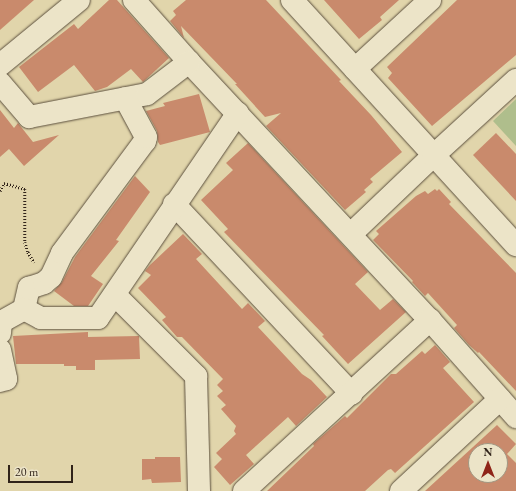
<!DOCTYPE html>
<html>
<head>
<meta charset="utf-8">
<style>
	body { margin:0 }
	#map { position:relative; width:516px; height:491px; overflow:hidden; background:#e1d5ab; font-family:"EB Garamond",serif }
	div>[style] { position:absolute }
	.green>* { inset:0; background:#afbe8c }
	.building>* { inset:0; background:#c98a6c }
	.path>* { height:2.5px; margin-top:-1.25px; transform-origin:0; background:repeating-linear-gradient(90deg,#302319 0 1px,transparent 0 3px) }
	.roads { filter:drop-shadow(0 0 1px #5c503e) drop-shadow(0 0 1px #5c503e) }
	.minor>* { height:22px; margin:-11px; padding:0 11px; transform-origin:11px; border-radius:11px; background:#ece4c8 }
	span { translate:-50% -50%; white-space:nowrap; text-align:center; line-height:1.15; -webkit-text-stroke:4px #ece4c8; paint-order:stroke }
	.north { position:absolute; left:468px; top:443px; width:40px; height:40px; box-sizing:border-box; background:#ece4c8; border:1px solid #a19782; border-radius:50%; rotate:0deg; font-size:11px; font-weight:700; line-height:16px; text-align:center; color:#302319 }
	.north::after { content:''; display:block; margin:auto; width:14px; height:18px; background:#8f2418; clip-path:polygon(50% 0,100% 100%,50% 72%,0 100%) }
	.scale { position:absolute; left:8px; top:465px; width:65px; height:18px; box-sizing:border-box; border:2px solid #302319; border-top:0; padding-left:5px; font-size:12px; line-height:14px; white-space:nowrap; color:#302319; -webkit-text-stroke:3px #ece4c8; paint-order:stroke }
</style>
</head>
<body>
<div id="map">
	<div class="green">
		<i style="clip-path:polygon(516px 99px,516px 146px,493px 121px)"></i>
	</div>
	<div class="building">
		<i style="clip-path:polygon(0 0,34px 0,0 30px)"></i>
		<i style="clip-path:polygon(109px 0,117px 0,169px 58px,143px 82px,131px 69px,107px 87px,95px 91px,74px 65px,38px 92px,19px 67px,74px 24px,78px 29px)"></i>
		<i style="clip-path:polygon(186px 0,266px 0,341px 80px,339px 81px,371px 115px,402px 152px,370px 179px,373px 182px,364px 190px,366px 192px,345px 210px,266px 126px,281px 113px,265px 117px,235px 84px,237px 84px,181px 26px,184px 38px,170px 21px,176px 15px,173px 11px)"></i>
		<i style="clip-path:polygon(324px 0,399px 0,380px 17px,382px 20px,359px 39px)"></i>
		<i style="clip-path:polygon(457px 0,516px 0,516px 55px,432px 126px,388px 78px,392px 73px,387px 67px)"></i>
		<i style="clip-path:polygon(199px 94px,210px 132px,160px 145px,158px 142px,157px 131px,146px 111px,165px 106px,163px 103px)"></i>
		<i style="clip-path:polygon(0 110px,14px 128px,18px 123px,33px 142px,59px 135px,24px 166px,9px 149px,0 157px)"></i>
		<i style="clip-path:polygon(496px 133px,516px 154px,516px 201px,473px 155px)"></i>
		<i style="clip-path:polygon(248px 143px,368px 272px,355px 284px,380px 310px,393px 299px,406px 312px,348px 364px,322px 336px,324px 335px,224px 232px,228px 229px,201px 200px,233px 170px,226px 163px)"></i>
		<i style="clip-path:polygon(135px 176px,150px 192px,116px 240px,119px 241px,91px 276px,103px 284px,88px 306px,74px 306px,54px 291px,62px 282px,75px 257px)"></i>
		<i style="clip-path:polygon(435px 189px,437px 191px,439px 189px,451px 202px,449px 204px,516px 273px,516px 391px,479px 352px,478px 353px,469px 345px,454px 328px,457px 325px,428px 293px,425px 296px,412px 282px,413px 281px,373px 240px,379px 234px,376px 231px,416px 196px,425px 191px,428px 194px)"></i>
		<i style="clip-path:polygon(183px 234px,202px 254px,196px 259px,242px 309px,248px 303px,265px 321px,258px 327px,302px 374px,311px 380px,327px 397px,296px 426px,288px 417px,246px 455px,254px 464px,230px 485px,214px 467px,222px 459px,216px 453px,236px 434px,234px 431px,236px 426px,221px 409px,226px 405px,217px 396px,223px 391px,217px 385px,223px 379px,182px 337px,177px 337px,162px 320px,166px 317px,138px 288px,151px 275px,145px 271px,150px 265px)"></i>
		<i style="clip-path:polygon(88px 332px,88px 337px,139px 336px,140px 359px,95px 360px,95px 370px,76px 370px,76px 366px,64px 366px,64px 364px,16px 364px,13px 336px)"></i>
		<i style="clip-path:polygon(435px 345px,450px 362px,443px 368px,474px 402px,395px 473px,391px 469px,388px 470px,365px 491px,267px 491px,314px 446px,313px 444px,345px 416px,347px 418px,391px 374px,396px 374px,422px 351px,425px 354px)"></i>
		<i style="clip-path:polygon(evenodd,497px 425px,516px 444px,507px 454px,516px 463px,516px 491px,425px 491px,497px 425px,476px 451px,500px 451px,500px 475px,476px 475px,476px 451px)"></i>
		<i style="clip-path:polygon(155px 457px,180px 457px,181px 482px,152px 483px,151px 479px,142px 480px,142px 459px,155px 459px)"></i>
	</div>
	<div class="path">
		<i style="left:0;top:191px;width:9px;rotate:-63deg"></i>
		<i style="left:4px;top:183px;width:22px;rotate:16deg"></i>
		<i style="left:25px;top:189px;width:53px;rotate:90deg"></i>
		<i style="left:25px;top:242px;width:10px;rotate:73deg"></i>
		<i style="left:28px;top:252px;width:12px;rotate:59deg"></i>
	</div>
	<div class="roads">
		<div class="minor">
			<i style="left:134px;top:0;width:83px;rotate:48.4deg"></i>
			<i style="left:189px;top:62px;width:353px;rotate:47deg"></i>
			<i style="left:430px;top:320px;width:130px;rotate:48.4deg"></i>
			<i style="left:292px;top:0;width:332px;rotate:47.6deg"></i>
			<i style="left:0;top:65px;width:102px;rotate:-39.4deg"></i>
			<i style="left:355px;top:69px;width:102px;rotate:-42.6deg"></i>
			<i style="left:0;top:83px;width:45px;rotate:49.5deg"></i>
			<i style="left:29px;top:117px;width:120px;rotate:-11deg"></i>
			<i style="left:147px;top:94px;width:53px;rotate:-37.3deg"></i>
			<i style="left:174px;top:204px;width:260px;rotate:46.9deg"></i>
			<i style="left:351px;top:234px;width:113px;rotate:-43.6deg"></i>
			<i style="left:433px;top:156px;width:113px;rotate:-42.5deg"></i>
			<i style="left:115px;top:295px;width:115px;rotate:45deg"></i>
			<i style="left:196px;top:376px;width:115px;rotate:88.5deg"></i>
			<i style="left:24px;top:309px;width:22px;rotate:-77deg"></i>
			<i style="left:29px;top:288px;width:16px;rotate:-18deg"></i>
			<i style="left:44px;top:283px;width:9px;rotate:-41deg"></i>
			<i style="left:51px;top:277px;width:26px;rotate:-65deg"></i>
			<i style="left:62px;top:253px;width:139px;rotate:-53.5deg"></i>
			<i style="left:145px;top:141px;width:4px;rotate:-76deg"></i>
			<i style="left:146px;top:137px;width:44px;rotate:-118.3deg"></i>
			<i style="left:0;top:333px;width:11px;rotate:-85deg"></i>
			<i style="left:1px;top:322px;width:26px;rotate:-29deg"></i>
			<i style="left:24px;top:309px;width:19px;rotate:28deg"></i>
			<i style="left:41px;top:318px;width:57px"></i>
			<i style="left:98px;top:318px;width:248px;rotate:-55.7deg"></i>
			<i style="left:0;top:350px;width:30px;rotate:78deg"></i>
			<i style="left:6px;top:379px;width:6px;rotate:162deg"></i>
			<i style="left:244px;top:491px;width:253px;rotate:-42.6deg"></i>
			<i style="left:401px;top:491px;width:135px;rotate:-42.9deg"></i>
		</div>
	</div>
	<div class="north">N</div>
	<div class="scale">20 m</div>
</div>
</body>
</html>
